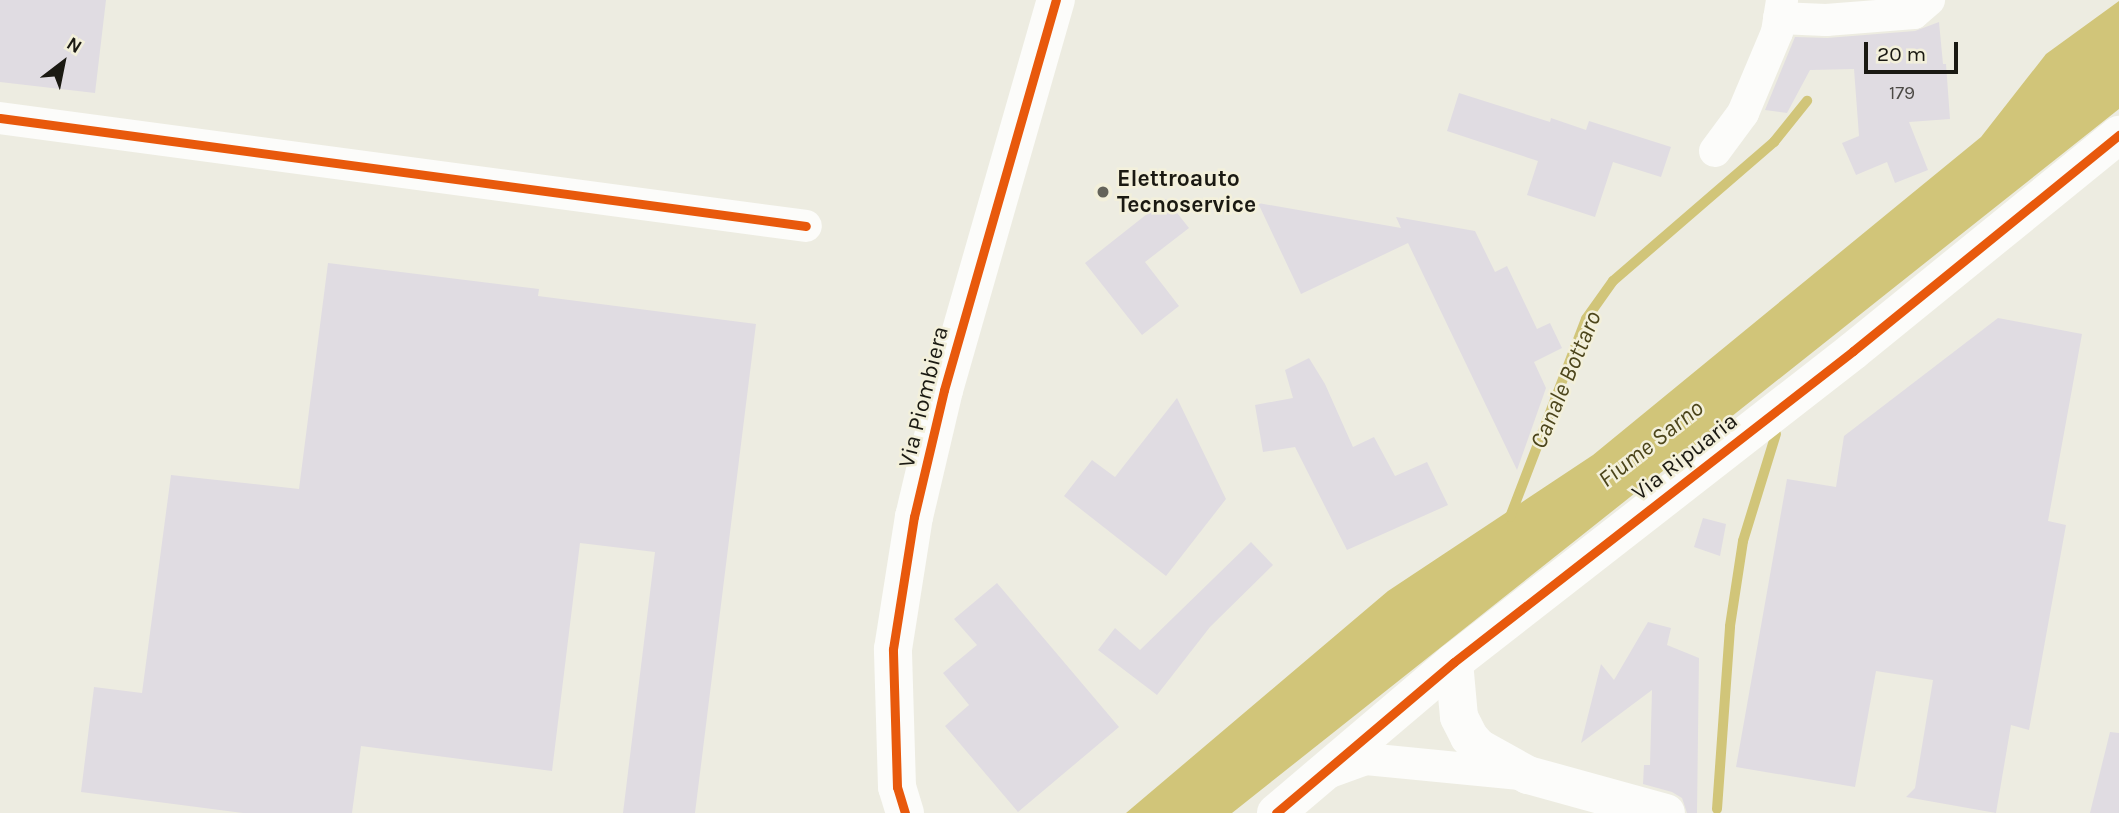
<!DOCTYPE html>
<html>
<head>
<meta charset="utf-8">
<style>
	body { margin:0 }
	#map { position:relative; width:2119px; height:813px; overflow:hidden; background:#edece1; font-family:Karla,sans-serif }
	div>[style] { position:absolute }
	.water>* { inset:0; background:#d1c579 }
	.stream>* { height:10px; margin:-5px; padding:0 5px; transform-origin:5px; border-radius:5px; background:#d1c579 }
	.building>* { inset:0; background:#e0dce2 }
	.street>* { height:32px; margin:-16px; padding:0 16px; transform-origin:16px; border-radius:16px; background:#fcfcfa }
	.secondary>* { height:38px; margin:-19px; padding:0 19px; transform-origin:19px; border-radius:19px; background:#fcfcfa }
	.cycleway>* { height:9px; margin:-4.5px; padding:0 4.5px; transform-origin:4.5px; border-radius:4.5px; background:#e8590c }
	.dots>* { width:19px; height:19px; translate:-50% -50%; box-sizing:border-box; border:4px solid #f3f0db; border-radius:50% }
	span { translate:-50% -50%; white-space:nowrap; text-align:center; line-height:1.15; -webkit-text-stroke:5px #f3f0db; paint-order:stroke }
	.number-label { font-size:19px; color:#4c4a46 }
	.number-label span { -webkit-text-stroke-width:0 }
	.poi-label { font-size:23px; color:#1a1912; font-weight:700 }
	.left { translate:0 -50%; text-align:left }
	.street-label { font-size:23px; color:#1a1912 }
	.water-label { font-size:24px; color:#4c451b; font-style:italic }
	.north { position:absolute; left:28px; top:28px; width:70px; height:70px; -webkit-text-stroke:5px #f3f0db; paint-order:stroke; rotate:32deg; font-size:19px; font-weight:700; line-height:28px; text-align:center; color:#1a1912 }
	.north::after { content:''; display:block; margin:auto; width:24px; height:32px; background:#1a1912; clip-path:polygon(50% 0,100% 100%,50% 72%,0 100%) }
	.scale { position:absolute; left:1864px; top:42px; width:94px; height:32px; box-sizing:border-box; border:4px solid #1a1912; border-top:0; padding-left:9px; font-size:21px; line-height:24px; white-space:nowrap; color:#1a1912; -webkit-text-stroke:5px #f3f0db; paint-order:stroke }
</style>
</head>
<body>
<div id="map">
	<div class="water">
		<i style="clip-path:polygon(2119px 1px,2119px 109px,1232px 813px,1126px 813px,1388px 591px,1593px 455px,1893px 209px,1981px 137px,2046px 54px)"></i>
	</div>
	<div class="stream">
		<i style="left:1510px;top:517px;width:212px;rotate:-69deg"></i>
		<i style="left:1586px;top:319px;width:47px;rotate:-54.6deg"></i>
		<i style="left:1613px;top:281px;width:213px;rotate:-40.8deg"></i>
		<i style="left:1774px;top:142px;width:53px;rotate:-51.2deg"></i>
		<i style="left:1717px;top:809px;width:183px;rotate:-85.9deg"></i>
		<i style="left:1730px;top:626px;width:86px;rotate:-81.3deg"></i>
		<i style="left:1743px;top:541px;width:112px;rotate:-72.9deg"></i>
	</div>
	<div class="building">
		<i style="clip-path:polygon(0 0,106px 0,95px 93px,0 82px)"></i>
		<i style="clip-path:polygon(1939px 22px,1943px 64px,1946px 64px,1950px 119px,1909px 122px,1928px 170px,1895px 183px,1887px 162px,1856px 175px,1842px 143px,1859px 136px,1854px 69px,1810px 70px,1787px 113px,1765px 110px,1795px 37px,1827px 38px,1915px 31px)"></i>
		<i style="clip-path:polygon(1459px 93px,1550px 122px,1551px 118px,1586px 130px,1589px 121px,1671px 147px,1661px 177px,1613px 162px,1595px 217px,1527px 195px,1538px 161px,1447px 131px)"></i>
		<i style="clip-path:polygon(1166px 199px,1189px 228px,1145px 262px,1179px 306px,1142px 335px,1085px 263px)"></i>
		<i style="clip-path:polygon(1258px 203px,1401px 228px,1396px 217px,1475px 231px,1495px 272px,1507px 266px,1537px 329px,1550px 323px,1562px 348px,1534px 362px,1546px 388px,1517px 470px,1408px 243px,1301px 294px)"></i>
		<i style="clip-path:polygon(328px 263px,539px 289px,538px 296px,756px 324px,695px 813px,623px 813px,655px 552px,580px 543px,552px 771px,361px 746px,352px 813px,243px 813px,81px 792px,94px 687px,142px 693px,171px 475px,299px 489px)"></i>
		<i style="clip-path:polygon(1998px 318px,2082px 334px,2048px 521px,2066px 525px,2029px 730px,2011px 725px,1996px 813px,1906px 797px,1915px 788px,1933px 680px,1876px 671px,1855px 787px,1736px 767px,1787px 479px,1836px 487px,1844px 436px)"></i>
		<i style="clip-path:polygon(1309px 358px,1325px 384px,1353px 447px,1374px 437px,1395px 476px,1427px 462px,1448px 505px,1347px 550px,1295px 447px,1263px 452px,1255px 405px,1293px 398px,1285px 370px)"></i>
		<i style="clip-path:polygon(1177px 398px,1226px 499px,1166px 576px,1064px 496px,1092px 460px,1115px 477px)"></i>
		<i style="clip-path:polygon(1703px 518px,1726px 524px,1720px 556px,1694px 547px)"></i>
		<i style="clip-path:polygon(1251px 542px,1273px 565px,1210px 627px,1157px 695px,1098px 650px,1115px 628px,1140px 650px)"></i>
		<i style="clip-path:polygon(997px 583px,1119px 727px,1018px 812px,945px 726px,969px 705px,943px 673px,977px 645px,954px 619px)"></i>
		<i style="clip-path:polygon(1648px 622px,1671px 628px,1667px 645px,1699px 658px,1697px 813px,1687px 813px,1682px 798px,1672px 792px,1643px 784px,1644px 765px,1650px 765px,1652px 690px,1581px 743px,1601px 664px,1614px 680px)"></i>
		<i style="clip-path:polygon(2110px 732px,2119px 733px,2119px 813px,2090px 813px)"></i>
	</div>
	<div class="street">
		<i style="left:1779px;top:18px;width:47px;rotate:2.4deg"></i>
		<i style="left:1826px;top:20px;width:88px;rotate:-4.5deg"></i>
		<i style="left:1914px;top:13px;width:20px;rotate:-41deg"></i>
		<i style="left:0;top:118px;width:813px;rotate:7.63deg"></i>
		<i style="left:1715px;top:151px;width:47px;rotate:-53.6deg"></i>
		<i style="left:1743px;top:113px;width:88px;rotate:-67.2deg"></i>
		<i style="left:1777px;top:32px;width:32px;rotate:-81deg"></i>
		<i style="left:1330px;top:772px;width:38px;rotate:-20deg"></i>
		<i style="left:1366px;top:759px;width:155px;rotate:5.6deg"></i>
	</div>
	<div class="secondary">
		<i style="left:1454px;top:662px;width:55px;rotate:84.8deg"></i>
		<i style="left:1459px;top:717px;width:22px;rotate:63deg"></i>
		<i style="left:1469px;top:737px;width:15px;rotate:48deg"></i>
		<i style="left:1479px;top:748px;width:56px;rotate:28.9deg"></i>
		<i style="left:1528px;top:775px;width:143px;rotate:15.4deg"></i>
		<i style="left:905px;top:813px;width:27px;rotate:-107deg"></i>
		<i style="left:897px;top:787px;width:138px;rotate:-91.7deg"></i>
		<i style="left:893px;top:649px;width:134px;rotate:-81deg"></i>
		<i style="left:914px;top:517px;width:130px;rotate:-76.7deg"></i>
		<i style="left:944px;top:390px;width:406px;rotate:-74deg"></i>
		<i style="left:1276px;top:813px;width:233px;rotate:-40.3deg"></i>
		<i style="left:1454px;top:662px;width:506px;rotate:-37.93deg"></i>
		<i style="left:1853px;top:351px;width:343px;rotate:-39.1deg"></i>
	</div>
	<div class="cycleway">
		<i style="left:0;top:118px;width:813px;rotate:7.63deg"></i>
		<i style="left:905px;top:813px;width:27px;rotate:-107deg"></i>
		<i style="left:897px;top:787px;width:138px;rotate:-91.7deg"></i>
		<i style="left:893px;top:649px;width:134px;rotate:-81deg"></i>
		<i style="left:914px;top:517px;width:130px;rotate:-76.7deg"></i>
		<i style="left:944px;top:390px;width:406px;rotate:-74deg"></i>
		<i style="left:1276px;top:813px;width:233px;rotate:-40.3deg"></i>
		<i style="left:1454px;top:662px;width:506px;rotate:-37.93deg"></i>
		<i style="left:1853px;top:351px;width:343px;rotate:-39.1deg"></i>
	</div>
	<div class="dots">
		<i style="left:1103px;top:192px;background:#64635a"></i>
	</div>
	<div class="number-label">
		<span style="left:1902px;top:94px">179</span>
	</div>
	<div class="poi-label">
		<span class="left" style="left:1117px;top:192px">Elettroauto<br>Tecnoservice</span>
	</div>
	<div class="street-label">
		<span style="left:924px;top:397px;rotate:-76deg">Via Piombiera</span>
		<span style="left:1685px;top:457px;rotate:-38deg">Via Ripuaria</span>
	</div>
	<div class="water-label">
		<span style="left:1566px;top:380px;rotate:-67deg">Canale Bottaro</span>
		<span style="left:1651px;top:444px;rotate:-38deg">Fiume Sarno</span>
	</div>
	<div class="north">N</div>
	<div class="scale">20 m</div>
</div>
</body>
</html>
